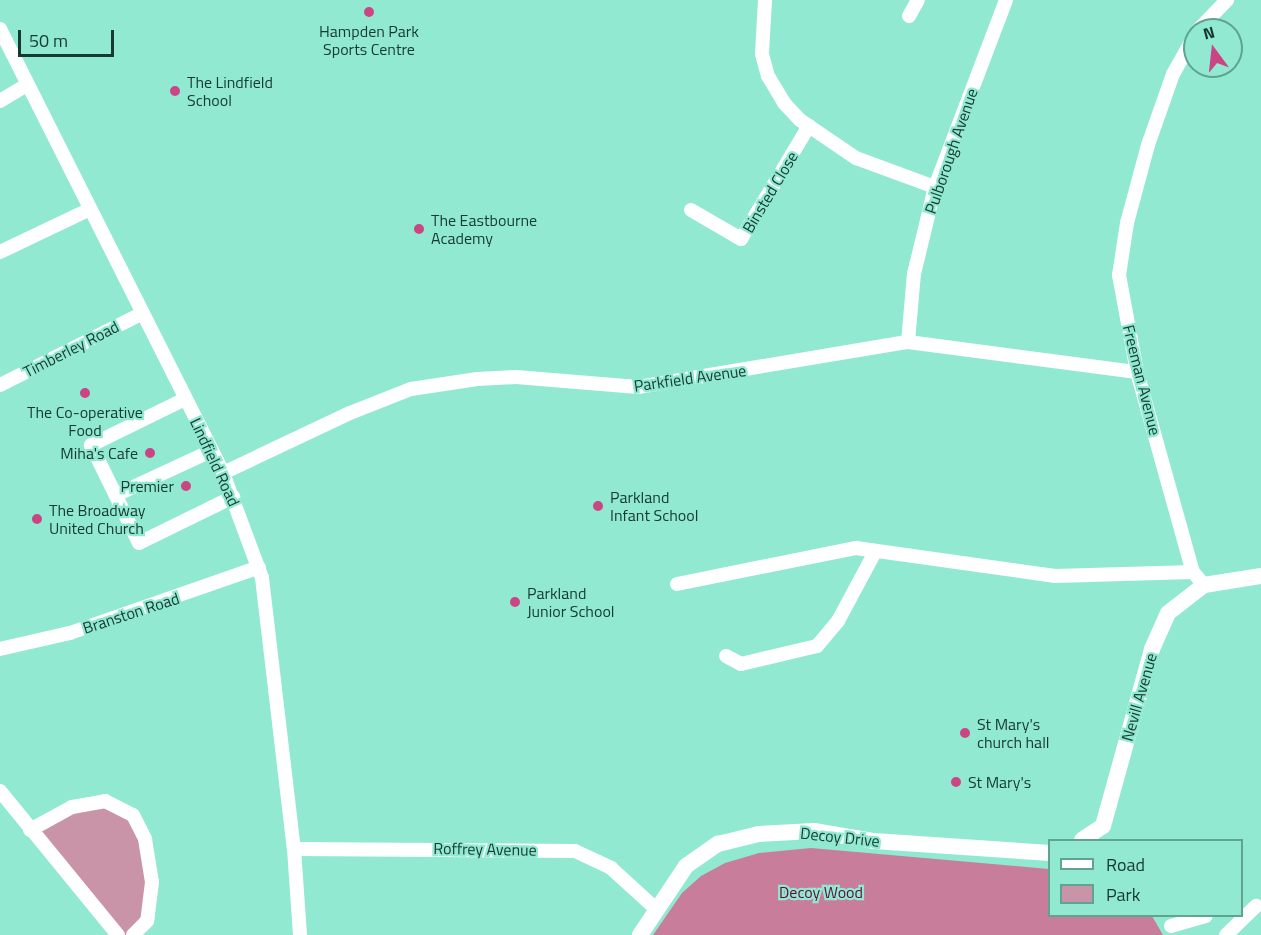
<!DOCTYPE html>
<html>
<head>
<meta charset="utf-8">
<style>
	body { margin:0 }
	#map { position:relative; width:1261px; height:935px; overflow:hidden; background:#91e9d1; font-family:"Titillium Web",sans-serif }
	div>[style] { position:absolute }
	.green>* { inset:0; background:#c994a8 }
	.forest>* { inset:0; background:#c87e9b }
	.minor>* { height:14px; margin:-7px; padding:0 7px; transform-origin:7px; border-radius:7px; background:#fff }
	.tertiary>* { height:16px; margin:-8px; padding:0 8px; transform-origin:8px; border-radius:8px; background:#fff }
	.dots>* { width:16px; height:16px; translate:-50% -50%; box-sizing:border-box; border:3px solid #91e9d1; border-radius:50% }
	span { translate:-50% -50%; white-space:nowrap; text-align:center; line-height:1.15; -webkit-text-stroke:4.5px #91e9d1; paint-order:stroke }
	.poi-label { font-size:16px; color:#153a31 }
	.left { translate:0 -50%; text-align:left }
	.right { translate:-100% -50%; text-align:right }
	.street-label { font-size:16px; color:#153a31 }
	.park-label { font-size:16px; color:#63093a }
	.legend { position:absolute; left:1048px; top:839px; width:195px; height:78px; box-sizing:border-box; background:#91e9d1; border:2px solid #5fa391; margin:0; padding:8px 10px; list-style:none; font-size:18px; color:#153a31 }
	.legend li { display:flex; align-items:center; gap:12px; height:30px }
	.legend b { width:30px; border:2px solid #5fa391 }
	.north { position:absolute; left:1183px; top:18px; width:60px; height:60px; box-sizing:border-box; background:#91e9d1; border:2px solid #5fa391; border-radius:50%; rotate:345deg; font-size:16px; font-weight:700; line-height:24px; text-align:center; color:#153a31 }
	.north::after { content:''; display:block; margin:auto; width:21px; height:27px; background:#cb4585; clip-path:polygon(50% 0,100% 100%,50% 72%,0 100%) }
	.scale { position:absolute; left:18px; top:30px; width:96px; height:27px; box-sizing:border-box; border:3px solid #153a31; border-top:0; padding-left:8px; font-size:18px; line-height:21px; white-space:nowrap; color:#153a31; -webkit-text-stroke:4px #91e9d1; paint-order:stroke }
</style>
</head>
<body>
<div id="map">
	<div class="green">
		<i style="clip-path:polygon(105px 801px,133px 815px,145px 839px,147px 921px,133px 935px,118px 935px,30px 830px)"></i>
	</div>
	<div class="forest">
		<i style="clip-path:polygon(811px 848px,1049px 869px,1050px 916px,1152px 916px,1163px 935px,653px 935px,682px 893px,701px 876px,725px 863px,759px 853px)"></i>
	</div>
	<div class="minor">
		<i style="left:765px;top:0;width:54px;rotate:93.2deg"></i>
		<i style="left:762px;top:54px;width:23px;rotate:75deg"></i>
		<i style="left:768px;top:76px;width:31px;rotate:59deg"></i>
		<i style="left:784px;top:103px;width:23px;rotate:47deg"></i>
		<i style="left:800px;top:120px;width:68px;rotate:34.2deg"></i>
		<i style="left:856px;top:158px;width:84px;rotate:20.2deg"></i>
		<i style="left:909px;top:16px;width:18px;rotate:-61deg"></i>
		<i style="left:0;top:29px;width:497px;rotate:63.3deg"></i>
		<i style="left:223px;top:473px;width:112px;rotate:69.6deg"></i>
		<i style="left:262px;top:578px;width:273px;rotate:83.3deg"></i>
		<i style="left:294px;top:849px;width:86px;rotate:86deg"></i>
		<i style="left:1198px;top:30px;width:42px;rotate:-46deg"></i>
		<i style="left:1195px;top:35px;width:45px;rotate:119.4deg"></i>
		<i style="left:1173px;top:74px;width:75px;rotate:109.4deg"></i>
		<i style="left:1148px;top:145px;width:81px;rotate:105.1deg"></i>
		<i style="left:1127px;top:223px;width:53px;rotate:98.7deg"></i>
		<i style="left:1119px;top:275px;width:99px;rotate:79.5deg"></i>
		<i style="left:1137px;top:372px;width:208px;rotate:74.4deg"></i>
		<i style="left:1193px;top:572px;width:17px;rotate:50deg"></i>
		<i style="left:0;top:101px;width:31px;rotate:-31deg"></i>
		<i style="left:691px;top:210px;width:58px;rotate:30.1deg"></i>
		<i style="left:741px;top:239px;width:132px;rotate:-59deg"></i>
		<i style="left:0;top:252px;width:100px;rotate:-25.5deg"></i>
		<i style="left:908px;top:342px;width:68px;rotate:-85deg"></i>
		<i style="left:914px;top:274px;width:89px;rotate:-76.4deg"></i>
		<i style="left:935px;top:187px;width:200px;rotate:-69.2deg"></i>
		<i style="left:0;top:385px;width:160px;rotate:-26.7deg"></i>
		<i style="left:185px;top:399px;width:105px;rotate:153.9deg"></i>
		<i style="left:91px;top:445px;width:109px;rotate:63.9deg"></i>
		<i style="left:139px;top:543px;width:105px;rotate:-26.1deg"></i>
		<i style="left:223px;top:473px;width:140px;rotate:-25.3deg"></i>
		<i style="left:350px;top:413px;width:66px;rotate:-21.5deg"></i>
		<i style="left:411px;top:389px;width:67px;rotate:-8.6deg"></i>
		<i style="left:477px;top:379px;width:39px;rotate:-3deg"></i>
		<i style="left:516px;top:377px;width:122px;rotate:4.7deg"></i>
		<i style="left:638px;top:387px;width:274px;rotate:-9.5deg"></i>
		<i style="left:908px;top:342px;width:231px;rotate:7.5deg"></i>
		<i style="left:116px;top:495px;width:105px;rotate:-24.9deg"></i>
		<i style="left:677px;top:584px;width:183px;rotate:-11.4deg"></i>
		<i style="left:856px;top:548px;width:201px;rotate:8deg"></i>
		<i style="left:1055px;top:576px;width:138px;rotate:-1.7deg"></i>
		<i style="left:0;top:649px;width:72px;rotate:-12.9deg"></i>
		<i style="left:70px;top:633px;width:200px;rotate:-19.2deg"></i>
		<i style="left:726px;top:656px;width:17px;rotate:28deg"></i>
		<i style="left:741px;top:664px;width:78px;rotate:-13.3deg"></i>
		<i style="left:817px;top:646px;width:33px;rotate:-50deg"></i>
		<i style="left:838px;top:621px;width:78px;rotate:-61.8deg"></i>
		<i style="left:0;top:791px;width:186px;rotate:50.7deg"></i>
		<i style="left:30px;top:830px;width:48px;rotate:-28.7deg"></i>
		<i style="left:72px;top:807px;width:34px;rotate:-10deg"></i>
		<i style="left:105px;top:801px;width:31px;rotate:27deg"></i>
		<i style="left:133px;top:815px;width:27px;rotate:63deg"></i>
		<i style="left:145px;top:839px;width:44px;rotate:80.8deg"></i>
		<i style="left:152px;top:882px;width:39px;rotate:97deg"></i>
		<i style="left:147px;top:921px;width:20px;rotate:135deg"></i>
		<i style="left:294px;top:849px;width:281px;rotate:0.4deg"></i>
		<i style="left:575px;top:851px;width:40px;rotate:25deg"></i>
		<i style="left:611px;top:868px;width:61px;rotate:42.3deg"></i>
		<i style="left:1171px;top:926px;width:36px;rotate:-16deg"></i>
		<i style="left:1226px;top:935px;width:42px;rotate:-44deg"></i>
	</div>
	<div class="tertiary">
		<i style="left:1082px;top:840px;width:25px;rotate:-34deg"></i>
		<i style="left:1103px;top:826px;width:184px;rotate:-74.5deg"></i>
		<i style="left:1152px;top:649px;width:39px;rotate:-66deg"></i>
		<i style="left:1168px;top:613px;width:46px;rotate:-37.9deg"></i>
		<i style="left:1204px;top:585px;width:58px;rotate:-9deg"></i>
		<i style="left:640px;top:935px;width:83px;rotate:-56.3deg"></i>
		<i style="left:686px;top:866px;width:39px;rotate:-35deg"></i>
		<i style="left:718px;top:844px;width:42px;rotate:-13.7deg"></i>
		<i style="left:759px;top:834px;width:55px;rotate:-3.1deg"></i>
		<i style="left:814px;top:831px;width:61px;rotate:9.5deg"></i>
		<i style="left:874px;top:841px;width:176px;rotate:3.9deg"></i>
	</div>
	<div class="dots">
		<i style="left:369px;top:12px;background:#cb4585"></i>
		<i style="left:175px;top:91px;background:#cb4585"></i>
		<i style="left:419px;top:229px;background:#cb4585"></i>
		<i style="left:85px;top:393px;background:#cb4585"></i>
		<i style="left:150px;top:453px;background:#cb4585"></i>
		<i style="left:186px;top:486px;background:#cb4585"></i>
		<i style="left:598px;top:506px;background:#cb4585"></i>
		<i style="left:37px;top:519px;background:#cb4585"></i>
		<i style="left:515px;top:602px;background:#cb4585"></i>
		<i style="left:965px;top:733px;background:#cb4585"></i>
		<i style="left:956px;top:782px;background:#cb4585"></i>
	</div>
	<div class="poi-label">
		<span style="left:369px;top:40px">Hampden Park<br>Sports Centre</span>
		<span class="left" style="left:187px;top:91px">The Lindfield<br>School</span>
		<span class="left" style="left:431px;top:229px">The Eastbourne<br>Academy</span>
		<span style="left:85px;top:421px">The Co-operative<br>Food</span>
		<span class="right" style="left:138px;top:453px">Miha's Cafe</span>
		<span class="right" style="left:174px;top:486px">Premier</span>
		<span class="left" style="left:610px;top:506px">Parkland<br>Infant School</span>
		<span class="left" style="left:49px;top:519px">The Broadway<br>United Church</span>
		<span class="left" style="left:527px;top:602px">Parkland<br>Junior School</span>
		<span class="left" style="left:977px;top:733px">St Mary's<br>church hall</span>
		<span class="left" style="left:968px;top:782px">St Mary's</span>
	</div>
	<div class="street-label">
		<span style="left:951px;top:151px;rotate:-71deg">Pulborough Avenue</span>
		<span style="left:770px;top:192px;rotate:-59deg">Binsted Close</span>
		<span style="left:71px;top:349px;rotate:-27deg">Timberley Road</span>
		<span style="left:690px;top:378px;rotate:-8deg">Parkfield Avenue</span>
		<span style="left:1142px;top:380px;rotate:76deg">Freeman Avenue</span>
		<span style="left:215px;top:462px;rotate:65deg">Lindfield Road</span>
		<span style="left:131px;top:613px;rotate:-18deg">Branston Road</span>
		<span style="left:1139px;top:697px;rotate:-74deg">Nevill Avenue</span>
		<span style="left:840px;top:837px;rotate:6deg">Decoy Drive</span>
		<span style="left:485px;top:849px;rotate:1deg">Roffrey Avenue</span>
	</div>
	<div class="park-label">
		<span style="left:821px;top:892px">Decoy Wood</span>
	</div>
	<ul class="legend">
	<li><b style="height:8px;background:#fff"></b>Road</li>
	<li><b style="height:16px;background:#c994a8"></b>Park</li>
	</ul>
	<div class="north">N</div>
	<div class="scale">50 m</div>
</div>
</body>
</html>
